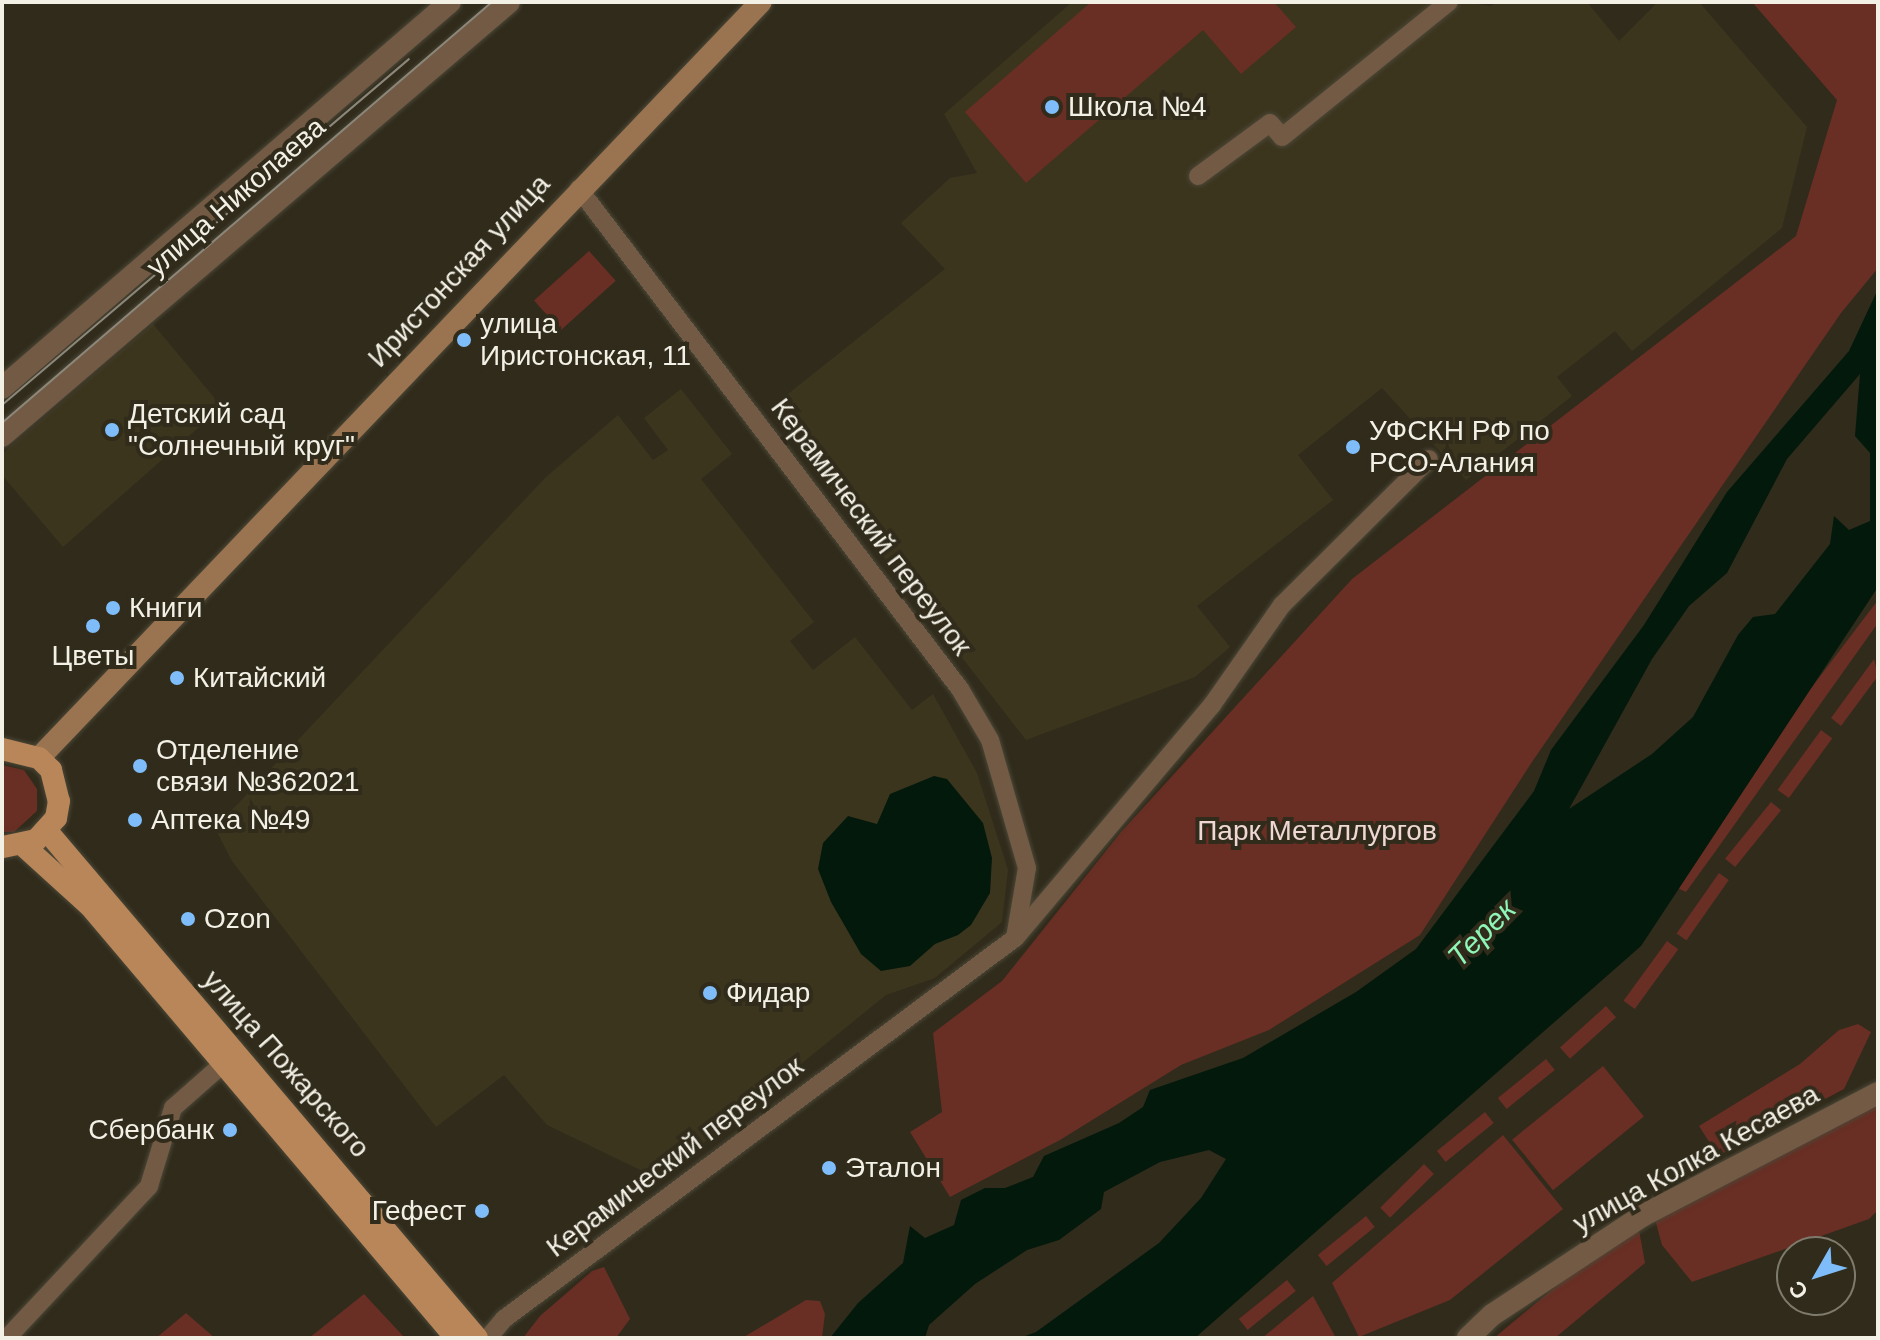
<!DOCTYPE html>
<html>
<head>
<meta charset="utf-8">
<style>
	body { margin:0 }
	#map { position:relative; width:1880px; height:1340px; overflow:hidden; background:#302b1b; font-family:Arial,sans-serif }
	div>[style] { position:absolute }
	.built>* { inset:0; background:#3c351e }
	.green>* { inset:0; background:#692e24; transform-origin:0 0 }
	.water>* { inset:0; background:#03190c }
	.roads { filter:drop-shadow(0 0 2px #4b4737) drop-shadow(0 0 2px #4b4737) }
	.minor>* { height:18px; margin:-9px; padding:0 9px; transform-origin:9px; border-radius:9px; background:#735a44 }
	.tertiary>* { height:22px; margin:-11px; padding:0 11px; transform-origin:11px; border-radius:11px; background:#735a44 }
	.secondary>* { height:22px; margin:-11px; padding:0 11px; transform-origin:11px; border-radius:11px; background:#9a7350 }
	.primary>* { height:22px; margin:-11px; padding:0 11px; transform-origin:11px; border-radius:11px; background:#b98659 }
	.tram>* { height:2px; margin:-1px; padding:0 1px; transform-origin:1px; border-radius:1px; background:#8b877a }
	.dots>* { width:22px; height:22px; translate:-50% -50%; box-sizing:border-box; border:4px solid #302b1b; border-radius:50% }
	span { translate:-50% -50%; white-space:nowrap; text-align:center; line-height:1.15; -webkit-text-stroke:8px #302b1b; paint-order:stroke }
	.poi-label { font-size:28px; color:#f3f0e6 }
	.left { translate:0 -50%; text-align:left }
	.right { translate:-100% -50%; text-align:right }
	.street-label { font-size:28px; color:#f3f0e6 }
	.park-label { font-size:28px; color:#efd8d3 }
	.water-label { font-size:30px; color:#8ef6b6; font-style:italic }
	.frame { position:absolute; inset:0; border:4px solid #f3f0e6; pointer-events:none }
	.north { position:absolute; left:1776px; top:1236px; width:80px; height:80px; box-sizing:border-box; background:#302b1b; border:2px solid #7e7a6c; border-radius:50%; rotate:231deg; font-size:22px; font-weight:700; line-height:32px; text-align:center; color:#f3f0e6 }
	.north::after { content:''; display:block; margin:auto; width:28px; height:36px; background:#7fbdfa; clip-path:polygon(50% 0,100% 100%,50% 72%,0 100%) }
</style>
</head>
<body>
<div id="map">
	<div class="built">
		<i style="clip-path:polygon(1072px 2px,1440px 2px,1323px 109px,1463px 2px,1491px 6px,1497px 2px,1587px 2px,1619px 41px,1658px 2px,1699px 2px,1807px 127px,1782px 228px,1632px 351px,1615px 331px,1557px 377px,1572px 396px,1466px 480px,1382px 388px,1298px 455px,1333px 500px,1197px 606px,1230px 647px,1195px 677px,1026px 740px,769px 409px,945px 269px,901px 223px,950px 178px,977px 173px,944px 114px)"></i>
		<i style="clip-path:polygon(153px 324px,222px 407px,63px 547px,2px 475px,2px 454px)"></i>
		<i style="clip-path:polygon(681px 389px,732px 454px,701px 479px,814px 622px,790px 641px,813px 670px,855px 637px,912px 710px,933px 694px,977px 773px,1008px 870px,1002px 922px,935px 978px,886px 995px,659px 1179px,547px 1125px,504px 1075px,436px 1127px,232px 861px,215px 828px,545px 478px,618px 415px,653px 460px,668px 450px,644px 418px)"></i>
	</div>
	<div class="green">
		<i style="clip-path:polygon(1091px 2px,1274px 2px,1296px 27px,1241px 74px,1203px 30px,1026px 183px,965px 112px)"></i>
		<i style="clip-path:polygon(1752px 2px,1878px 2px,1878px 268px,1841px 313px,1532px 762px,1420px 935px,1269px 1030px,1181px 1065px,1060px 1140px,950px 1197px,910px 1132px,942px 1112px,933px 1033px,1002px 981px,1121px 832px,1352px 579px,1796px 236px,1837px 100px)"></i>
		<i style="left:589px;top:251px;width:40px;height:74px;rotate:48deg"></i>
		<i style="clip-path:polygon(1878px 600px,1878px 623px,1715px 852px,1686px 892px,1673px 886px,1674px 869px)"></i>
		<i style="clip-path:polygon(1874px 659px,1878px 676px,1841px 726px,1831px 718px)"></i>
		<i style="left:1821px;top:730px;width:14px;height:74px;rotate:36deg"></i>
		<i style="clip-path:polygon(2px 765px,24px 770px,37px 789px,37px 811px,14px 832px,2px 832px)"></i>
		<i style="left:1771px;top:802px;width:13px;height:73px;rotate:39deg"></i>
		<i style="left:1719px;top:873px;width:12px;height:74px;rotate:35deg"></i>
		<i style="left:1667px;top:941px;width:14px;height:74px;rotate:36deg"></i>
		<i style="left:1606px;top:1006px;width:15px;height:62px;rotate:48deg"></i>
		<i style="clip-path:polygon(1858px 1024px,1871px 1032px,1844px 1089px,1718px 1156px,1699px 1126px,1800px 1064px,1839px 1030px)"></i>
		<i style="left:1546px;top:1059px;width:14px;height:62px;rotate:51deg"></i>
		<i style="left:1603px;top:1066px;width:65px;height:117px;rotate:51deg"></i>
		<i style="clip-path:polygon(1878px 1099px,1878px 1210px,1869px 1219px,1692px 1282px,1662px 1245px,1653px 1212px)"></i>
		<i style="left:1485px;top:1112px;width:14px;height:62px;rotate:51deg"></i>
		<i style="clip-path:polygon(1503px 1135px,1563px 1209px,1450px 1300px,1359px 1337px,1332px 1283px)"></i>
		<i style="left:1424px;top:1164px;width:14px;height:62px;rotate:45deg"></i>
		<i style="left:1366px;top:1216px;width:14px;height:62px;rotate:51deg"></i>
		<i style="clip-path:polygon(1637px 1219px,1645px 1263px,1555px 1338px,1494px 1338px)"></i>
		<i style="clip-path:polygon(604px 1267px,630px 1319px,616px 1338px,523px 1338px,540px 1316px,592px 1271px)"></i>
		<i style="left:1287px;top:1280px;width:14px;height:62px;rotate:51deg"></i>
		<i style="clip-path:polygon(364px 1294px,405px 1338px,309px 1338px)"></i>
		<i style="clip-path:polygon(1313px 1296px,1336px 1338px,1262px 1338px)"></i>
		<i style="clip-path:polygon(806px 1300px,820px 1301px,825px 1314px,822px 1338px,742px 1338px)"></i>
		<i style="clip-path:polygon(186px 1313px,215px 1338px,156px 1338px)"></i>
	</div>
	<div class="water">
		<i style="clip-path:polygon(evenodd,1878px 289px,1878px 587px,1641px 946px,1195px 1338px,1020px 1338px,1036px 1332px,1159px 1243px,1201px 1198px,1226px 1159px,1209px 1150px,1160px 1162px,1104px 1192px,1101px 1209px,1059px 1240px,1027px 1250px,975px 1284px,929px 1325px,925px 1338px,830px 1338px,858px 1303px,903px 1263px,910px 1226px,925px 1238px,954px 1225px,961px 1200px,985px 1188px,1005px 1188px,1033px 1177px,1044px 1156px,1119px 1123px,1143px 1107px,1150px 1090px,1243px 1058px,1356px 992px,1416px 949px,1534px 791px,1551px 750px,1644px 625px,1727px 492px,1849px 351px,1878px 289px,1860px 374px,1855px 436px,1870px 453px,1870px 521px,1849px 530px,1834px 516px,1830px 544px,1775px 614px,1753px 617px,1738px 635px,1693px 717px,1652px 754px,1569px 809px,1652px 659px,1689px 606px,1727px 573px,1787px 459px,1860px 374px)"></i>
		<i style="clip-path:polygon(934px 776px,947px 779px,983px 823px,992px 858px,990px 893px,971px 925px,958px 935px,935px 944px,910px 966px,881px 971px,861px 954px,831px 902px,818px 869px,823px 843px,848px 816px,877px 824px,890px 794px)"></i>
	</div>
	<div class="roads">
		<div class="minor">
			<i style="left:1198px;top:176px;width:89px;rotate:-36.4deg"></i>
			<i style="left:1270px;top:123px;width:18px;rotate:49deg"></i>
			<i style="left:1282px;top:137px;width:215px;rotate:-39deg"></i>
			<i style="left:1016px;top:937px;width:304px;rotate:-49.8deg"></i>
			<i style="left:1212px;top:705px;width:122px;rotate:-55deg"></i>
			<i style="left:1282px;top:605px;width:207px;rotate:-44.8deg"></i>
			<i style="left:7px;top:1338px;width:208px;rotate:-46.9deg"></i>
			<i style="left:149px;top:1186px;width:82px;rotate:-72.9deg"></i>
			<i style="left:173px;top:1108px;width:68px;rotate:-41.4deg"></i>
			<i style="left:488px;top:1338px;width:25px;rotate:-50deg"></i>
			<i style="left:504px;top:1319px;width:637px;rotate:-36.71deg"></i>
			<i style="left:1015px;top:938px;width:71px;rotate:-80.3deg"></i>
			<i style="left:1027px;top:868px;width:133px;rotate:-106.1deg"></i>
			<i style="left:990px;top:740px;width:59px;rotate:-120.5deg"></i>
			<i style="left:960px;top:689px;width:629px;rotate:-127.31deg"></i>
		</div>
		<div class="tertiary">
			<i style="left:2px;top:388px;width:591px;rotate:-40.75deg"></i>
			<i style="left:2px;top:436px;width:667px;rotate:-40.56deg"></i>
			<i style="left:1468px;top:1338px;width:33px;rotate:-44deg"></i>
			<i style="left:1492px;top:1315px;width:180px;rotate:-33.4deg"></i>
			<i style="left:1642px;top:1216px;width:266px;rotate:-27.5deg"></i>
		</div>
		<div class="secondary">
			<i style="left:39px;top:758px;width:1045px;rotate:-46.32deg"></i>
		</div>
		<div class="primary">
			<i style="left:2px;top:749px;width:38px;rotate:14deg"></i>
			<i style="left:39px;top:758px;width:17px;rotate:45deg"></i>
			<i style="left:51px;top:770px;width:32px;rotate:76deg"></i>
			<i style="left:59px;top:801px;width:17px;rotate:100deg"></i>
			<i style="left:56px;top:818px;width:30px;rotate:132deg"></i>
			<i style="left:36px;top:840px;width:35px;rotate:168deg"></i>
			<i style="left:47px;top:831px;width:665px;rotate:49.7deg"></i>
			<i style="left:24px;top:846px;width:89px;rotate:42.3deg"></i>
			<i style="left:90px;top:906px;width:566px;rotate:49.73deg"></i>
		</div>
	</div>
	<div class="tram">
		<i style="left:2px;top:405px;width:534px;rotate:-40.37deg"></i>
		<i style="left:2px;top:423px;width:646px;rotate:-40.67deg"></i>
	</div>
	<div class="dots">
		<i style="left:1052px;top:107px;background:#7fbdfa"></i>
		<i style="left:464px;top:340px;background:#7fbdfa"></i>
		<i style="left:112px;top:430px;background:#7fbdfa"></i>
		<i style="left:1353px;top:447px;background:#7fbdfa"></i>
		<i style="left:113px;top:608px;background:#7fbdfa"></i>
		<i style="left:93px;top:626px;background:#7fbdfa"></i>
		<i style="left:177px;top:678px;background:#7fbdfa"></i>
		<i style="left:140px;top:766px;background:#7fbdfa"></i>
		<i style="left:135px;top:820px;background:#7fbdfa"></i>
		<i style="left:188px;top:919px;background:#7fbdfa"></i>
		<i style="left:710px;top:993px;background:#7fbdfa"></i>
		<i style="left:230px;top:1130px;background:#7fbdfa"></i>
		<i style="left:829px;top:1168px;background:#7fbdfa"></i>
		<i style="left:482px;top:1211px;background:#7fbdfa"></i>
	</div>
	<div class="poi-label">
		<span class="left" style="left:1068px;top:107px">Школа №4</span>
		<span class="left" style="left:480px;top:340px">улица<br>Иристонская, 11</span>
		<span class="left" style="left:128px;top:430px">Детский сад<br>"Солнечный круг"</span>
		<span class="left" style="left:1369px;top:447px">УФСКН РФ по<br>РСО-Алания</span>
		<span class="left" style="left:129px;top:608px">Книги</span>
		<span style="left:93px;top:656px">Цветы</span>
		<span class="left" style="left:193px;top:678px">Китайский</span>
		<span class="left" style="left:156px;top:766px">Отделение<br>связи №362021</span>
		<span class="left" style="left:151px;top:820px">Аптека №49</span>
		<span class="left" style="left:204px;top:919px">Ozon</span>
		<span class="left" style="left:726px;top:993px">Фидар</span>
		<span class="right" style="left:214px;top:1130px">Сбербанк</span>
		<span class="left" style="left:845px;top:1168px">Эталон</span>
		<span class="right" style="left:466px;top:1211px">Гефест</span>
	</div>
	<div class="street-label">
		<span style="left:236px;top:197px;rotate:-41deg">улица Николаева</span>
		<span style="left:459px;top:271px;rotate:-47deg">Иристонская улица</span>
		<span style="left:871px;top:527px;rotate:53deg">Керамический переулок</span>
		<span style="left:286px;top:1064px;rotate:49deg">улица Пожарского</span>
		<span style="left:675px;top:1157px;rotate:-37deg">Керамический переулок</span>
		<span style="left:1696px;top:1159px;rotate:-29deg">улица Колка Кесаева</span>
	</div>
	<div class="park-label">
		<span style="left:1317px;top:831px">Парк Металлургов</span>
	</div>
	<div class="water-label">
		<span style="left:1482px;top:933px;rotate:-45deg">Терек</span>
	</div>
	<div class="frame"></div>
	<div class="north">С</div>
</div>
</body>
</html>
